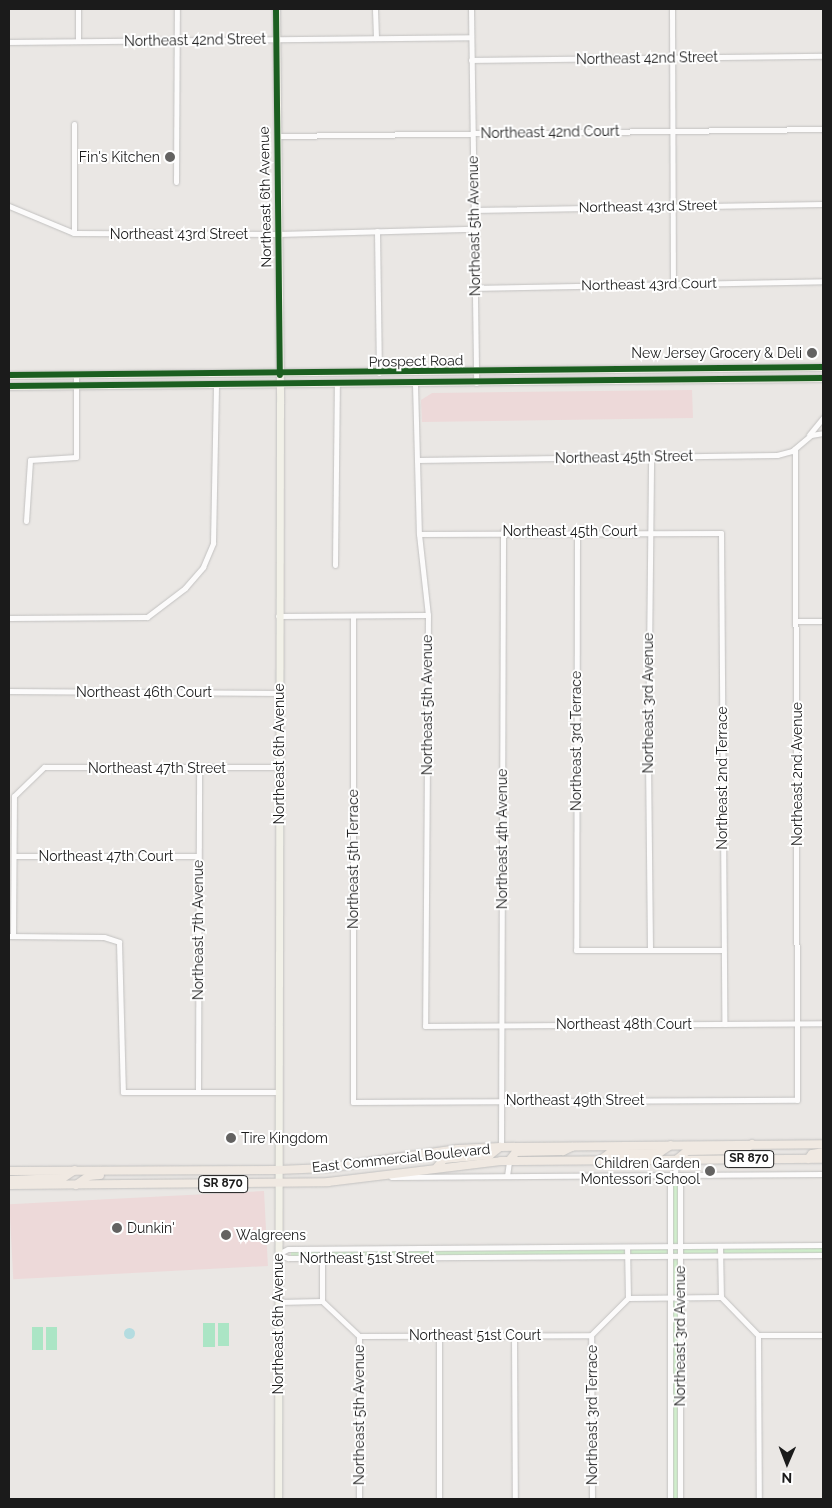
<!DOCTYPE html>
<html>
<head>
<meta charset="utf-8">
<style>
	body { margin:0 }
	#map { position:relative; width:832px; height:1508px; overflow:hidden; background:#eae7e4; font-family:Raleway,sans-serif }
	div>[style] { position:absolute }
	.commercial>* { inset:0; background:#edd9d9; transform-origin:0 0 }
	.park>* { inset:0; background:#d1f3cc }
	.pitch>* { inset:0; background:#abe5c5; transform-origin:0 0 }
	.water>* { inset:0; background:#b4dce0 }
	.round { border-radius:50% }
	.roads { filter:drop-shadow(0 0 1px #c2c1c0) drop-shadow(0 0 1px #c2c1c0) }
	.street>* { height:5px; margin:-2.5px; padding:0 2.5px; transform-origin:2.5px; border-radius:2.5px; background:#fcfbfb }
	.secondary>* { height:7px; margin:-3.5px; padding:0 3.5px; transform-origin:3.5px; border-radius:3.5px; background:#f2f1e8 }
	.primary>* { height:8px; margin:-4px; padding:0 4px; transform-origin:4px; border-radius:4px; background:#f0e9e2 }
	.cycleway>* { height:6px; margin:-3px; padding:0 3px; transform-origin:3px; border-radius:3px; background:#1b5e20 }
	.dots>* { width:14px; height:14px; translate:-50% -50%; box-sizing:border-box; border:2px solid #fff; border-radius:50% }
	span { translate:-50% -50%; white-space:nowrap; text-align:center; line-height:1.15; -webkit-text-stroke:4px #fff; paint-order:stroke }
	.shield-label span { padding:1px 4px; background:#fff; border:1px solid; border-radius:4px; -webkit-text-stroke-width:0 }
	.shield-label { font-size:12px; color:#1b1b1b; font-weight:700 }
	.street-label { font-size:14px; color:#1b1b1b }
	.poi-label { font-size:14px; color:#1b1b1b }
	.right { translate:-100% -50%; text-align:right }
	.left { translate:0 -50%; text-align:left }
	.frame { position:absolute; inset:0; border:10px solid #1b1b1b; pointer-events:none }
	.north { position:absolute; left:762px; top:1438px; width:50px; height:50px; -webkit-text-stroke:4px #fff; paint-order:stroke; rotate:181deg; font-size:14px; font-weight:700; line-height:20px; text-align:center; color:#1b1b1b }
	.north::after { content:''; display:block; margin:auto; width:18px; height:22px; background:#1b1b1b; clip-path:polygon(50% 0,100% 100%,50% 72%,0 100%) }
</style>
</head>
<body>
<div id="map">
	<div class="commercial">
		<i style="clip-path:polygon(692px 390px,693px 418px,422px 422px,421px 400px,432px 393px)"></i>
		<i style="left:264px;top:1191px;width:75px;height:255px;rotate:87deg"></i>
	</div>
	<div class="park">
		<i style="clip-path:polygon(672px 1184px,678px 1184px,678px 1248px,823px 1248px,823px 1253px,678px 1255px,678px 1499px,672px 1499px,672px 1255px,291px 1256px,291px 1251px,672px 1248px)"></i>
	</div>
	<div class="pitch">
		<i style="left:203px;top:1323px;width:12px;height:24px"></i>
		<i style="left:218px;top:1323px;width:11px;height:23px"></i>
		<i style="left:32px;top:1327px;width:11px;height:23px"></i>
		<i style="left:46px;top:1327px;width:11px;height:23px"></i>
	</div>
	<div class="water">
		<i class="round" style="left:123.5px;top:1327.5px;width:11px;height:11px"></i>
	</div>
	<div class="roads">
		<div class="street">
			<i style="left:78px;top:9px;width:32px;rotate:90deg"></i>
			<i style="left:375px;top:9px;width:29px;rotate:88deg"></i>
			<i style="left:471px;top:9px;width:374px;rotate:89.2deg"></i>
			<i style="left:672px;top:9px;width:273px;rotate:89.8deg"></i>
			<i style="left:9px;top:42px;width:462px;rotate:-0.6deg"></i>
			<i style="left:471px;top:60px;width:352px;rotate:-0.7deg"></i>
			<i style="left:277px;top:136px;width:546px;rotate:-0.73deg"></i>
			<i style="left:176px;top:182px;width:173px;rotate:-89.7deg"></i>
			<i style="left:9px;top:206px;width:70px;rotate:22.6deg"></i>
			<i style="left:74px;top:233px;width:204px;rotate:0.3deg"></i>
			<i style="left:278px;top:234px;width:196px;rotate:-1.5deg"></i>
			<i style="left:473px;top:210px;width:350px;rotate:-1deg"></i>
			<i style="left:377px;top:231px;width:142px;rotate:89.2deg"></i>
			<i style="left:74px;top:233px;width:109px;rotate:-90deg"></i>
			<i style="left:474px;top:288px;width:349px;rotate:-1.1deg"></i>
			<i style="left:415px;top:384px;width:150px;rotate:88.5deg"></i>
			<i style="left:419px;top:534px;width:81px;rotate:83.7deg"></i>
			<i style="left:428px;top:615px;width:411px;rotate:90.4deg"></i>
			<i style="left:425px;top:1026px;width:398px;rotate:-0.4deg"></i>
			<i style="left:809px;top:435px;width:22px;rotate:-51deg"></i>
			<i style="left:417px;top:460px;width:360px;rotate:-0.8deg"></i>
			<i style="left:777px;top:455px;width:16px;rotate:-15deg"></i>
			<i style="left:792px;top:451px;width:25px;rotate:-40deg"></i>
			<i style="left:811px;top:435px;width:12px;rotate:-9deg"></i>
			<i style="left:26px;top:521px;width:61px;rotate:-86.2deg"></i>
			<i style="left:30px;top:460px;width:46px;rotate:-3.7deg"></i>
			<i style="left:76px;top:457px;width:82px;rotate:-90deg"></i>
			<i style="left:577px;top:532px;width:418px;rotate:90.1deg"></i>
			<i style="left:576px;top:950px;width:147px"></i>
			<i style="left:419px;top:534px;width:302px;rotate:-0.2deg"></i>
			<i style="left:721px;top:533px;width:491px;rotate:89.6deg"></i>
			<i style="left:335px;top:565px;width:180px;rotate:-89.4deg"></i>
			<i style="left:278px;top:616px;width:150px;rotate:-0.4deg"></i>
			<i style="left:353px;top:617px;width:485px;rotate:90deg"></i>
			<i style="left:353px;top:1102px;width:444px;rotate:-0.3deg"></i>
			<i style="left:797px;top:1100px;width:651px;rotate:-90.18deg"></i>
			<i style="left:9px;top:618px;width:138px;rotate:-0.4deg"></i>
			<i style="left:147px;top:617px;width:48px;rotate:-37.3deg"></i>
			<i style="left:185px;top:588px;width:28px;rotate:-49deg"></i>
			<i style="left:203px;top:567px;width:26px;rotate:-67deg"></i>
			<i style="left:213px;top:543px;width:157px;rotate:-88.9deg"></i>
			<i style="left:796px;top:621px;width:27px"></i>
			<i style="left:9px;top:691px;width:270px;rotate:0.4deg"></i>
			<i style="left:14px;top:856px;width:184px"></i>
			<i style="left:9px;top:936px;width:95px;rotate:0.6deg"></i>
			<i style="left:104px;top:937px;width:16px;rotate:18deg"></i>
			<i style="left:119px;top:942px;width:150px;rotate:88.5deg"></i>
			<i style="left:123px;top:1092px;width:155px"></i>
			<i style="left:13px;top:936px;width:140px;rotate:-89.6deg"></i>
			<i style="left:14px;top:796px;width:42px;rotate:-44deg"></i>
			<i style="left:44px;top:767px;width:235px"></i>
			<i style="left:650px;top:949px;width:195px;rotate:-90.6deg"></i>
			<i style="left:648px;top:754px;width:297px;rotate:-89.4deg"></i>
			<i style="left:198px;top:1091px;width:323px;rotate:-89.8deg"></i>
			<i style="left:501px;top:1147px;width:616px;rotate:-89.81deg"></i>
			<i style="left:675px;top:1175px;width:9px;rotate:54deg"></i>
			<i style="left:680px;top:1182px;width:317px;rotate:90deg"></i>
			<i style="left:507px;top:1176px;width:15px;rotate:-82deg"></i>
			<i style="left:391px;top:1177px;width:432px;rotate:-0.4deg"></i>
			<i style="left:720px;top:1247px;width:50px;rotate:88.9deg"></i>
			<i style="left:721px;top:1297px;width:53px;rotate:45.8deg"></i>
			<i style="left:758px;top:1335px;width:164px;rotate:89.7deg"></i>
			<i style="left:322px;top:1249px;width:52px;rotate:90deg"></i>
			<i style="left:322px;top:1301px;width:51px;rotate:43.4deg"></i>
			<i style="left:359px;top:1336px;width:163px;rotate:90deg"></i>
			<i style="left:278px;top:1254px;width:11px;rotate:-27deg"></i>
			<i style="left:288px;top:1249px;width:535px;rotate:-0.43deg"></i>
			<i style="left:278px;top:1254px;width:11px;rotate:22deg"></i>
			<i style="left:288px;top:1258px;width:535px;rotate:-0.32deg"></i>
			<i style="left:628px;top:1298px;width:93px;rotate:-0.6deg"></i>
			<i style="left:278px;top:1302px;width:44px;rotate:-1.3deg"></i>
			<i style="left:514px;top:1335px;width:164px;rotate:89.7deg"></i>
			<i style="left:758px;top:1335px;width:65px"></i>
			<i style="left:359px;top:1336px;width:232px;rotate:-0.2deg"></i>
			<i style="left:439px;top:1336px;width:163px;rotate:90deg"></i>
			<i style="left:592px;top:1499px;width:164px;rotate:-90.3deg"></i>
			<i style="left:591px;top:1335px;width:52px;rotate:-45deg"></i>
			<i style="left:628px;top:1298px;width:50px;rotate:-91.1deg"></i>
			<i style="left:670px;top:1499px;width:317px;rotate:-90deg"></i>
			<i style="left:670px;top:1182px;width:9px;rotate:-54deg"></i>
			<i style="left:675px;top:1175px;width:15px;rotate:-86deg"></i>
		</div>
		<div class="secondary">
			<i style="left:276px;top:9px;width:394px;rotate:89.4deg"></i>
			<i style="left:280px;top:403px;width:1096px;rotate:90.1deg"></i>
			<i style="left:9px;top:375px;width:814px;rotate:-0.56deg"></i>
			<i style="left:9px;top:386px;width:814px;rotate:-0.56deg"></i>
		</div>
		<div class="primary">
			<i style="left:808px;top:1159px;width:6px;rotate:-51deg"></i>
			<i style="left:812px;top:1154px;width:11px;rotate:-10deg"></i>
			<i style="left:600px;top:1160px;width:11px;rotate:-34deg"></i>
			<i style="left:609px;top:1154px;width:50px;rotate:-1.1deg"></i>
			<i style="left:659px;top:1153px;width:14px;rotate:-34deg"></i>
			<i style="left:676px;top:1160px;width:14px;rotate:-39deg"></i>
			<i style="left:687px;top:1151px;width:57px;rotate:-1deg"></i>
			<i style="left:744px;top:1150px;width:10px;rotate:-37deg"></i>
			<i style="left:509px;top:1161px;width:11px;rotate:-52deg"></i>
			<i style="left:516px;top:1152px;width:47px;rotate:-1.2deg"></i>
			<i style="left:563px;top:1151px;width:10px;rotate:-24deg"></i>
			<i style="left:437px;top:1167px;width:11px;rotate:-49deg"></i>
			<i style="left:444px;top:1159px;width:46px;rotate:-5deg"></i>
			<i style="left:490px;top:1155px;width:13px;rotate:-39deg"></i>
			<i style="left:9px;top:1171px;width:269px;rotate:-0.2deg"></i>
			<i style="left:278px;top:1170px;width:49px;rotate:-2.3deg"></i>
			<i style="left:327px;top:1168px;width:132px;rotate:-8.3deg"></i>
			<i style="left:458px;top:1149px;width:43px;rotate:-2.7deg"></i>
			<i style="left:501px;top:1147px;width:322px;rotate:-0.5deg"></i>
			<i style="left:9px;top:1180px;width:54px;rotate:-2.1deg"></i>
			<i style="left:63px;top:1178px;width:14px;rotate:-34deg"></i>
			<i style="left:9px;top:1185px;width:319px;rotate:-0.5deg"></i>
			<i style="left:328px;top:1182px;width:174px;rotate:-6.9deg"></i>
			<i style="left:501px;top:1161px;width:322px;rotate:-0.4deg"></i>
			<i style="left:76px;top:1185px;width:16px;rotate:-35deg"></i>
			<i style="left:89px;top:1176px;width:11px;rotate:-5deg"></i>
		</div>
	</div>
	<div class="cycleway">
		<i style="left:276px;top:9px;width:366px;rotate:89.4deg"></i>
		<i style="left:9px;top:375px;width:814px;rotate:-0.56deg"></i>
		<i style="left:9px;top:386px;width:814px;rotate:-0.56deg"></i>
	</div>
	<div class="dots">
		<i style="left:170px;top:157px;background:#636261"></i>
		<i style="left:812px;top:353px;background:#636261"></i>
		<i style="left:231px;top:1138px;background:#636261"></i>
		<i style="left:710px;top:1171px;background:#636261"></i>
		<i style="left:117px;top:1228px;background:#636261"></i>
		<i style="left:226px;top:1235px;background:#636261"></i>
	</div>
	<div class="shield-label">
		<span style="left:749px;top:1159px">SR 870</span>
		<span style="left:223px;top:1184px">SR 870</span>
	</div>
	<div class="street-label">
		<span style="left:195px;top:40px;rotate:-1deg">Northeast 42nd Street</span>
		<span style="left:647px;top:58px;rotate:-1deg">Northeast 42nd Street</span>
		<span style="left:550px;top:132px;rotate:-1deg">Northeast 42nd Court</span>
		<span style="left:265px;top:197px;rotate:-91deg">Northeast 6th Avenue</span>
		<span style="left:648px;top:206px;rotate:-1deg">Northeast 43rd Street</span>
		<span style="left:474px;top:226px;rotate:-91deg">Northeast 5th Avenue</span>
		<span style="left:179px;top:234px">Northeast 43rd Street</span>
		<span style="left:649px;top:284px;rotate:-1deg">Northeast 43rd Court</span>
		<span style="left:416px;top:361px;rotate:-1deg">Prospect Road</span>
		<span style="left:624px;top:457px;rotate:-1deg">Northeast 45th Street</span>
		<span style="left:570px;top:531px">Northeast 45th Court</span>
		<span style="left:144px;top:692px">Northeast 46th Court</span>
		<span style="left:648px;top:703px;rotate:-90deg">Northeast 3rd Avenue</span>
		<span style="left:427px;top:705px;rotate:-90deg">Northeast 5th Avenue</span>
		<span style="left:576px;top:741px;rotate:-90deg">Northeast 3rd Terrace</span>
		<span style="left:279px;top:754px;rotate:-90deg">Northeast 6th Avenue</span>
		<span style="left:157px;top:768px">Northeast 47th Street</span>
		<span style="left:797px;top:774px;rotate:-90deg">Northeast 2nd Avenue</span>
		<span style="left:722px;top:778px;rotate:-90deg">Northeast 2nd Terrace</span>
		<span style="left:502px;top:839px;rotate:-90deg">Northeast 4th Avenue</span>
		<span style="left:106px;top:856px">Northeast 47th Court</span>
		<span style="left:353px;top:859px;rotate:-90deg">Northeast 5th Terrace</span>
		<span style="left:198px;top:930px;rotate:-90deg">Northeast 7th Avenue</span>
		<span style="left:624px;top:1024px">Northeast 48th Court</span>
		<span style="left:575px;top:1100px">Northeast 49th Street</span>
		<span style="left:401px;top:1158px;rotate:-6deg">East Commercial Boulevard</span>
		<span style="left:367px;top:1258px">Northeast 51st Street</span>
		<span style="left:278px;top:1324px;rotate:-90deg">Northeast 6th Avenue</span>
		<span style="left:475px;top:1335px">Northeast 51st Court</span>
		<span style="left:680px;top:1336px;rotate:-90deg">Northeast 3rd Avenue</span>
		<span style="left:359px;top:1415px;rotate:-90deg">Northeast 5th Avenue</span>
		<span style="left:592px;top:1415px;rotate:-90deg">Northeast 3rd Terrace</span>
	</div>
	<div class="poi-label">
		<span class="right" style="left:160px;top:157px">Fin's Kitchen</span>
		<span class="right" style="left:802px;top:353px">New Jersey Grocery &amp; Deli</span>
		<span class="left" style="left:241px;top:1138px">Tire Kingdom</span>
		<span class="right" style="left:700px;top:1171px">Children Garden<br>Montessori School</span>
		<span class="left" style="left:127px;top:1228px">Dunkin'</span>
		<span class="left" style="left:236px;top:1235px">Walgreens</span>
	</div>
	<div class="frame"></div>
	<div class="north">N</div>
</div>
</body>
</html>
